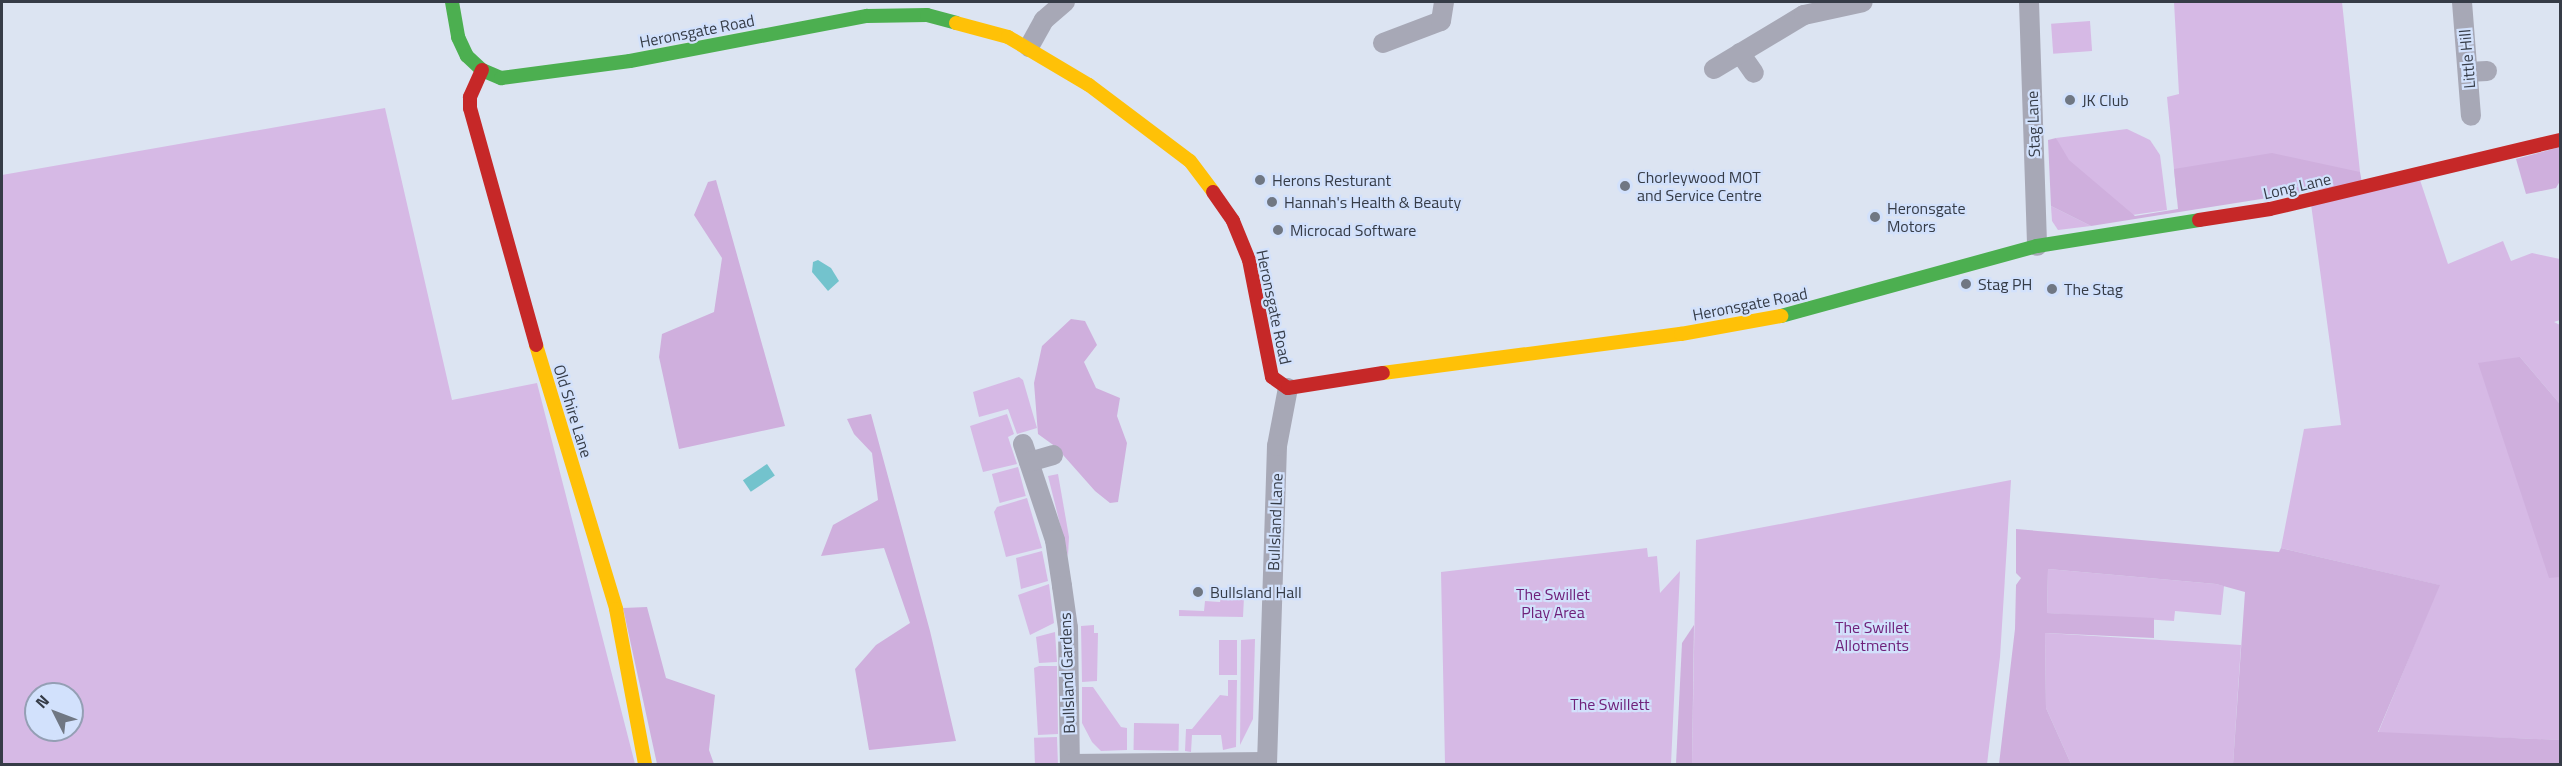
<!DOCTYPE html>
<html>
<head>
<meta charset="utf-8">
<style>
	body { margin:0 }
	#map { position:relative; width:2562px; height:766px; overflow:hidden; background:#dce4f2; font-family:"Titillium Web",sans-serif }
	div>[style] { position:absolute }
	.green>* { inset:0; background:#d6b9e5; transform-origin:0 0 }
	.forest>* { inset:0; background:#cfafdd }
	.water>* { inset:0; background:#73c3cd; transform-origin:0 0 }
	.street>* { height:20px; margin:-10px; padding:0 10px; transform-origin:10px; border-radius:10px; background:#a7a8b6 }
	.fast>* { height:14px; margin:-7px; padding:0 7px; transform-origin:7px; border-radius:7px; background:#4caf50 }
	.slow>* { height:14px; margin:-7px; padding:0 7px; transform-origin:7px; border-radius:7px; background:#ffc107 }
	.jam>* { height:14px; margin:-7px; padding:0 7px; transform-origin:7px; border-radius:7px; background:#c62828 }
	.dots>* { width:16px; height:16px; translate:-50% -50%; box-sizing:border-box; border:3px solid #d2e1fc; border-radius:50% }
	span { translate:-50% -50%; white-space:nowrap; text-align:center; line-height:1.15; -webkit-text-stroke:4.5px #d2e1fc; paint-order:stroke }
	.street-label { font-size:16px; color:#363c47 }
	.poi-label { font-size:16px; color:#363c47 }
	.left { translate:0 -50%; text-align:left }
	.park-label { font-size:16px; color:#6f217a }
	.frame { position:absolute; inset:0; border:3px solid #363c47; pointer-events:none }
	.north { position:absolute; left:24px; top:682px; width:60px; height:60px; box-sizing:border-box; background:#d2e1fc; border:2px solid #949fb4; border-radius:50%; rotate:312deg; font-size:16px; font-weight:700; line-height:24px; text-align:center; color:#363c47 }
	.north::after { content:''; display:block; margin:auto; width:21px; height:27px; background:#707783; clip-path:polygon(50% 0,100% 100%,50% 72%,0 100%) }
</style>
</head>
<body>
<div id="map">
	<div class="green">
		<i style="clip-path:polygon(2174px 2px,2342px 2px,2360px 172px,2177px 200px,2167px 97px,2179px 94px)"></i>
		<i style="left:2090px;top:21px;width:30px;height:39px;rotate:86deg"></i>
		<i style="clip-path:polygon(evenodd,385px 108px,452px 400px,537px 383px,635px 764px,2px 764px,2px 175px,385px 108px,36px 694px,72px 694px,72px 730px,36px 730px,36px 694px)"></i>
		<i style="clip-path:polygon(2127px 129px,2150px 140px,2160px 155px,2167px 210px,2091px 221px,2056px 138px)"></i>
		<i style="clip-path:polygon(2420px 180px,2448px 264px,2503px 241px,2511px 261px,2532px 253px,2560px 259px,2560px 320px,2554px 322px,2560px 325px,2560px 404px,2520px 357px,2560px 575px,2560px 740px,2378px 733px,2439px 585px,2281px 548px,2304px 429px,2341px 425px,2311px 204px)"></i>
		<i style="clip-path:polygon(2051px 206px,2091px 226px,2058px 230px,2052px 221px)"></i>
		<i style="clip-path:polygon(1019px 377px,1023px 380px,1037px 428px,1017px 434px,1008px 409px,979px 417px,973px 392px)"></i>
		<i style="clip-path:polygon(1007px 414px,1014px 434px,1008px 437px,1017px 464px,983px 472px,970px 426px)"></i>
		<i style="left:1018px;top:467px;width:30px;height:27px;rotate:75deg"></i>
		<i style="clip-path:polygon(1058px 474px,1069px 537px,1068px 556px,1048px 476px)"></i>
		<i style="clip-path:polygon(2011px 480px,2000px 657px,1987px 764px,1692px 764px,1696px 540px)"></i>
		<i style="clip-path:polygon(1027px 498px,1042px 548px,1006px 557px,994px 512px,997px 507px)"></i>
		<i style="clip-path:polygon(1647px 548px,1648px 557px,1657px 556px,1660px 593px,1680px 571px,1671px 764px,1445px 764px,1441px 572px)"></i>
		<i style="clip-path:polygon(1042px 551px,1048px 581px,1021px 589px,1016px 558px)"></i>
		<i style="clip-path:polygon(2048px 569px,2216px 584px,2224px 586px,2221px 615px,2175px 611px,2174px 621px,2047px 613px)"></i>
		<i style="clip-path:polygon(1049px 584px,1054px 623px,1030px 635px,1018px 595px)"></i>
		<i style="clip-path:polygon(1221px 597px,1244px 597px,1243px 617px,1179px 616px,1179px 610px,1204px 611px,1205px 601px,1220px 602px)"></i>
		<i style="clip-path:polygon(1094px 625px,1094px 633px,1098px 633px,1097px 681px,1082px 682px,1081px 626px)"></i>
		<i style="clip-path:polygon(1055px 632px,1057px 662px,1039px 663px,1036px 637px)"></i>
		<i style="clip-path:polygon(2045px 633px,2241px 645px,2233px 764px,2071px 764px,2046px 708px)"></i>
		<i style="clip-path:polygon(1255px 639px,1253px 719px,1240px 745px,1241px 640px)"></i>
		<i style="left:1219px;top:640px;width:18px;height:35px"></i>
		<i style="clip-path:polygon(1039px 666px,1057px 666px,1058px 734px,1038px 735px,1034px 668px)"></i>
		<i style="clip-path:polygon(1228px 680px,1237px 680px,1236px 747px,1223px 750px,1221px 735px,1192px 735px,1191px 752px,1185px 751px,1186px 729px,1192px 729px,1220px 695px,1228px 696px)"></i>
		<i style="clip-path:polygon(1082px 687px,1093px 687px,1121px 727px,1127px 728px,1127px 750px,1101px 751px,1092px 742px,1082px 723px)"></i>
		<i style="left:1134px;top:723px;width:45px;height:27px;rotate:1deg"></i>
		<i style="left:1057px;top:737px;width:27px;height:23px;rotate:88deg"></i>
	</div>
	<div class="forest">
		<i style="clip-path:polygon(2056px 138px,2069px 160px,2135px 216px,2178px 209px,2174px 169px,2272px 153px,2360px 172px,2362px 183px,2091px 226px,2051px 206px,2048px 140px)"></i>
		<i style="clip-path:polygon(2560px 147px,2560px 181px,2556px 188px,2526px 194px,2516px 159px)"></i>
		<i style="clip-path:polygon(716px 180px,785px 426px,679px 449px,659px 357px,662px 334px,714px 312px,722px 258px,694px 215px,708px 182px)"></i>
		<i style="clip-path:polygon(1071px 319px,1085px 321px,1097px 345px,1084px 362px,1096px 388px,1120px 398px,1117px 416px,1127px 443px,1118px 502px,1110px 503px,1095px 491px,1056px 447px,1038px 434px,1034px 383px,1042px 346px)"></i>
		<i style="clip-path:polygon(2520px 357px,2560px 404px,2560px 577px,2549px 578px,2478px 363px)"></i>
		<i style="clip-path:polygon(871px 414px,930px 631px,956px 741px,869px 750px,855px 669px,876px 645px,910px 623px,884px 548px,821px 556px,833px 525px,878px 500px,872px 453px,854px 434px,847px 419px)"></i>
		<i style="clip-path:polygon(2016px 529px,2279px 552px,2281px 548px,2440px 585px,2378px 732px,2560px 740px,2560px 764px,2233px 764px,2245px 592px,2216px 584px,2048px 569px,2047px 613px,2154px 618px,2154px 638px,2045px 633px,2046px 708px,2071px 764px,1999px 764px,2015px 629px,2016px 585px,2021px 578px,2016px 573px)"></i>
		<i style="clip-path:polygon(647px 607px,666px 678px,715px 695px,709px 750px,714px 764px,657px 764px,623px 608px)"></i>
		<i style="clip-path:polygon(1694px 625px,1692px 764px,1676px 764px,1682px 643px)"></i>
	</div>
	<div class="water">
		<i style="clip-path:polygon(818px 260px,831px 268px,839px 281px,828px 291px,812px 272px,813px 262px)"></i>
		<i style="left:767px;top:464px;width:14px;height:29px;rotate:56deg"></i>
	</div>
	<div class="street">
		<i style="left:2029px;top:2px;width:244px;rotate:88.1deg"></i>
		<i style="left:2462px;top:2px;width:114px;rotate:85.5deg"></i>
		<i style="left:1383px;top:43px;width:62px;rotate:-20.8deg"></i>
		<i style="left:1441px;top:21px;width:19px;rotate:-81deg"></i>
		<i style="left:1029px;top:47px;width:31px;rotate:-61deg"></i>
		<i style="left:1044px;top:20px;width:28px;rotate:-41deg"></i>
		<i style="left:1740px;top:53px;width:24px;rotate:55deg"></i>
		<i style="left:1714px;top:69px;width:105px;rotate:-31deg"></i>
		<i style="left:1804px;top:15px;width:60px;rotate:-12.4deg"></i>
		<i style="left:2468px;top:72px;width:19px;rotate:-3deg"></i>
		<i style="left:1023px;top:444px;width:101px;rotate:71.6deg"></i>
		<i style="left:1055px;top:540px;width:47px;rotate:81.3deg"></i>
		<i style="left:1062px;top:586px;width:42px;rotate:81.9deg"></i>
		<i style="left:1068px;top:628px;width:136px;rotate:89.2deg"></i>
		<i style="left:1029px;top:462px;width:25px;rotate:-16deg"></i>
		<i style="left:1070px;top:764px;width:196px;rotate:-0.6deg"></i>
		<i style="left:1267px;top:764px;width:318px;rotate:-88.2deg"></i>
		<i style="left:1277px;top:446px;width:59px;rotate:-79.3deg"></i>
	</div>
	<div class="fast">
		<i style="left:452px;top:2px;width:36px;rotate:80deg"></i>
		<i style="left:458px;top:37px;width:21px;rotate:65deg"></i>
		<i style="left:467px;top:56px;width:21px;rotate:43deg"></i>
		<i style="left:482px;top:70px;width:21px;rotate:23deg"></i>
		<i style="left:501px;top:78px;width:130px;rotate:-7.5deg"></i>
		<i style="left:630px;top:61px;width:241px;rotate:-10.8deg"></i>
		<i style="left:867px;top:16px;width:60px;rotate:-1deg"></i>
		<i style="left:927px;top:15px;width:30px;rotate:15deg"></i>
		<i style="left:1781px;top:316px;width:265px;rotate:-15.3deg"></i>
		<i style="left:2037px;top:246px;width:164px;rotate:-9.1deg"></i>
	</div>
	<div class="slow">
		<i style="left:956px;top:23px;width:54px;rotate:15.1deg"></i>
		<i style="left:1008px;top:37px;width:94px;rotate:30.7deg"></i>
		<i style="left:1089px;top:85px;width:126px;rotate:37deg"></i>
		<i style="left:1190px;top:161px;width:39px;rotate:53deg"></i>
		<i style="left:536px;top:345px;width:276px;rotate:73.1deg"></i>
		<i style="left:616px;top:609px;width:158px;rotate:79.4deg"></i>
		<i style="left:1383px;top:373px;width:301px;rotate:-7.5deg"></i>
		<i style="left:1681px;top:334px;width:102px;rotate:-10.2deg"></i>
	</div>
	<div class="jam">
		<i style="left:482px;top:70px;width:30px;rotate:114deg"></i>
		<i style="left:470px;top:97px;width:11px;rotate:90deg"></i>
		<i style="left:470px;top:108px;width:246px;rotate:74.4deg"></i>
		<i style="left:1213px;top:192px;width:35px;rotate:55deg"></i>
		<i style="left:1233px;top:221px;width:42px;rotate:67.7deg"></i>
		<i style="left:1249px;top:260px;width:119px;rotate:78.9deg"></i>
		<i style="left:1272px;top:377px;width:19px;rotate:35deg"></i>
		<i style="left:1288px;top:388px;width:96px;rotate:-9deg"></i>
		<i style="left:2199px;top:220px;width:72px;rotate:-8.8deg"></i>
		<i style="left:2270px;top:209px;width:298px;rotate:-13.4deg"></i>
	</div>
	<div class="dots">
		<i style="left:2070px;top:100px;background:#707783"></i>
		<i style="left:1260px;top:180px;background:#707783"></i>
		<i style="left:1625px;top:186px;background:#707783"></i>
		<i style="left:1272px;top:202px;background:#707783"></i>
		<i style="left:1875px;top:217px;background:#707783"></i>
		<i style="left:1278px;top:230px;background:#707783"></i>
		<i style="left:1966px;top:284px;background:#707783"></i>
		<i style="left:2052px;top:289px;background:#707783"></i>
		<i style="left:1198px;top:592px;background:#707783"></i>
	</div>
	<div class="street-label">
		<span style="left:697px;top:31px;rotate:-11deg">Heronsgate Road</span>
		<span style="left:2467px;top:59px;rotate:-95deg">Little Hill</span>
		<span style="left:2033px;top:124px;rotate:-92deg">Stag Lane</span>
		<span style="left:2297px;top:186px;rotate:-13deg">Long Lane</span>
		<span style="left:1750px;top:304px;rotate:-11deg">Heronsgate Road</span>
		<span style="left:1274px;top:307px;rotate:78deg">Heronsgate Road</span>
		<span style="left:573px;top:411px;rotate:73deg">Old Shire Lane</span>
		<span style="left:1275px;top:522px;rotate:-88deg">Bullsland Lane</span>
		<span style="left:1067px;top:673px;rotate:-92deg">Bullsland Gardens</span>
	</div>
	<div class="poi-label">
		<span class="left" style="left:2082px;top:100px">JK Club</span>
		<span class="left" style="left:1637px;top:186px">Chorleywood MOT<br>and Service Centre</span>
		<span class="left" style="left:1272px;top:180px">Herons Resturant</span>
		<span class="left" style="left:1284px;top:202px">Hannah's Health &amp; Beauty</span>
		<span class="left" style="left:1887px;top:217px">Heronsgate<br>Motors</span>
		<span class="left" style="left:1290px;top:230px">Microcad Software</span>
		<span class="left" style="left:1978px;top:284px">Stag PH</span>
		<span class="left" style="left:2064px;top:289px">The Stag</span>
		<span class="left" style="left:1210px;top:592px">Bullsland Hall</span>
	</div>
	<div class="park-label">
		<span style="left:1553px;top:603px">The Swillet<br>Play Area</span>
		<span style="left:1872px;top:636px">The Swillet<br>Allotments</span>
		<span style="left:1610px;top:704px">The Swillett</span>
	</div>
	<div class="frame"></div>
	<div class="north">N</div>
</div>
</body>
</html>
